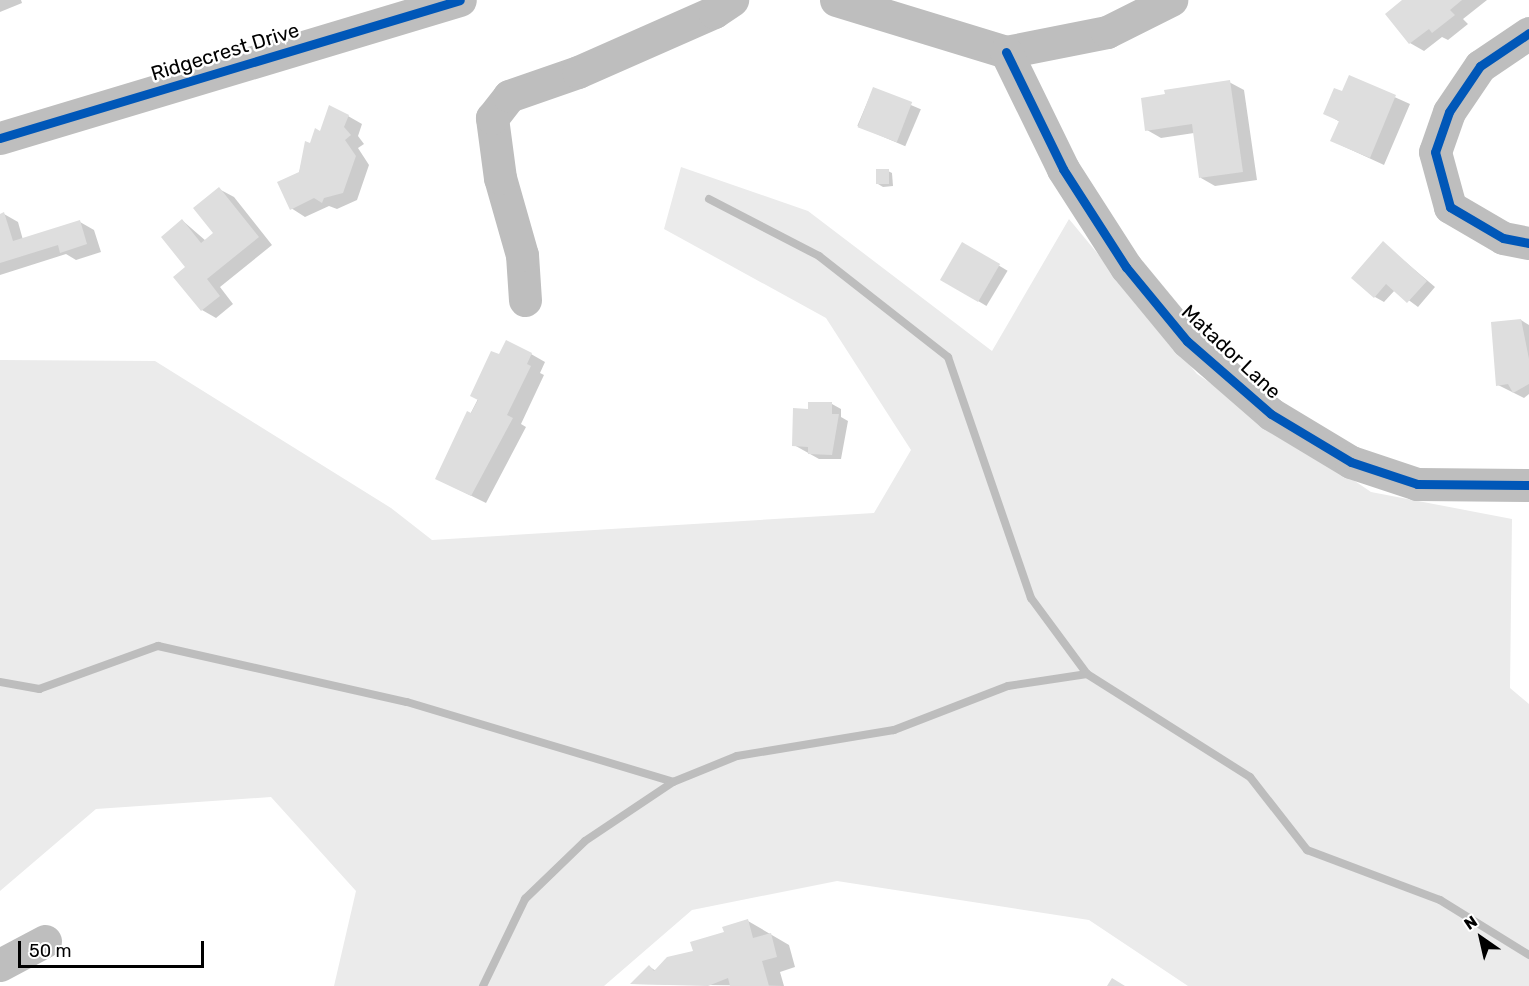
<!DOCTYPE html>
<html>
<head>
<meta charset="utf-8">
<style>
	body { margin:0 }
	#map { position:relative; width:1529px; height:986px; overflow:hidden; background:#fff; font-family:Rubik,sans-serif }
	div>[style] { position:absolute }
	.green>* { inset:0; background:#ebebeb }
	.shadow>* { inset:0; background:#0003; transform-origin:0 0 }
	.stream>* { height:8px; margin:-4px; padding:0 4px; transform-origin:4px; border-radius:4px; background:#bdbdbd }
	.building>* { inset:0; background:#dedede; transform-origin:0 0 }
	.minor>* { height:33px; margin:-16.5px; padding:0 16.5px; transform-origin:16.5px; border-radius:16.5px; background:#bebebe }
	.cycleway>* { height:9px; margin:-4.5px; padding:0 4.5px; transform-origin:4.5px; border-radius:4.5px; background:#0057b8 }
	span { translate:-50% -50%; white-space:nowrap; text-align:center; line-height:1.15; -webkit-text-stroke:5px #fff; paint-order:stroke }
	.street-label { font-size:20px; color:#000 }
	.north { position:absolute; left:1451px; top:908px; width:60px; height:60px; -webkit-text-stroke:4px #fff; paint-order:stroke; rotate:326deg; font-size:16px; font-weight:700; line-height:24px; text-align:center; color:#000 }
	.north::after { content:''; display:block; margin:auto; width:21px; height:27px; background:#000; clip-path:polygon(50% 0,100% 100%,50% 72%,0 100%) }
	.scale { position:absolute; left:18px; top:941px; width:186px; height:27px; box-sizing:border-box; border:3px solid #000; border-top:0; padding-left:8px; font-size:18px; line-height:21px; white-space:nowrap; color:#000; -webkit-text-stroke:4px #fff; paint-order:stroke }
</style>
</head>
<body>
<div id="map">
	<div class="green">
		<i style="clip-path:polygon(681px 167px,808px 211px,992px 351px,1069px 219px,1197px 374px,1371px 492px,1512px 519px,1510px 688px,1529px 704px,1529px 986px,1188px 986px,1089px 920px,837px 881px,692px 910px,604px 986px,334px 986px,356px 891px,271px 797px,96px 809px,0 891px,0 360px,155px 361px,391px 508px,432px 540px,874px 513px,911px 450px,826px 318px,664px 229px)"></i>
	</div>
	<div class="shadow">
		<i style="clip-path:polygon(0 0,21px 0,22px 3px,0 12px)"></i>
		<i style="clip-path:polygon(1405px 0,1487px 0,1463px 19px,1468px 24px,1448px 40px,1442px 37px,1424px 51px,1410px 43px)"></i>
		<i style="clip-path:polygon(1350px 77px,1410px 104px,1384px 165px,1332px 141px,1340px 122px,1325px 113px,1343px 93px)"></i>
		<i style="clip-path:polygon(1229px 82px,1244px 90px,1257px 180px,1215px 186px,1201px 178px,1194px 133px,1161px 138px,1147px 130px)"></i>
		<i style="left:873px;top:89px;width:52px;height:40px;rotate:23deg"></i>
		<i style="clip-path:polygon(348px 116px,362px 124px,358px 136px,364px 144px,358px 148px,369px 165px,357px 200px,337px 209px,329px 206px,305px 217px,291px 208px,306px 143px,311px 145px,321px 133px)"></i>
		<i style="clip-path:polygon(888px 171px,892px 173px,893px 186px,883px 187px,878px 184px)"></i>
		<i style="clip-path:polygon(219px 189px,234px 197px,272px 245px,220px 287px,233px 304px,216px 318px,202px 310px,187px 268px,183px 221px,206px 241px,215px 233px)"></i>
		<i style="clip-path:polygon(4px 214px,18px 222px,23px 240px,80px 222px,94px 230px,101px 252px,76px 260px,66px 254px,0 275px,0 215px)"></i>
		<i style="clip-path:polygon(1383px 243px,1435px 287px,1418px 307px,1395px 290px,1384px 302px,1375px 297px)"></i>
		<i style="left:963px;top:244px;width:52px;height:41px;rotate:31deg"></i>
		<i style="clip-path:polygon(1521px 320px,1529px 325px,1529px 394px,1524px 398px,1498px 385px)"></i>
		<i style="clip-path:polygon(531px 354px,545px 362px,540px 373px,544px 375px,521px 424px,526px 427px,486px 503px,437px 479px,500px 356px)"></i>
		<i style="clip-path:polygon(832px 404px,841px 409px,841px 417px,848px 421px,841px 459px,819px 459px,794px 445px,809px 410px)"></i>
		<i style="clip-path:polygon(748px 921px,789px 945px,795px 967px,780px 972px,784px 986px,632px 984px,650px 967px,656px 971px,695px 953px)"></i>
	</div>
	<div class="stream">
		<i style="left:709px;top:199px;width:124px;rotate:27.4deg"></i>
		<i style="left:819px;top:256px;width:164px;rotate:38.1deg"></i>
		<i style="left:948px;top:357px;width:255px;rotate:71deg"></i>
		<i style="left:1031px;top:598px;width:94px;rotate:53.6deg"></i>
		<i style="left:1087px;top:674px;width:193px;rotate:32.3deg"></i>
		<i style="left:1250px;top:777px;width:93px;rotate:52deg"></i>
		<i style="left:1307px;top:850px;width:142px;rotate:20.6deg"></i>
		<i style="left:1440px;top:900px;width:105px;rotate:31.7deg"></i>
		<i style="left:0;top:682px;width:40px;rotate:10deg"></i>
		<i style="left:39px;top:689px;width:127px;rotate:-19.9deg"></i>
		<i style="left:158px;top:646px;width:255px;rotate:12.7deg"></i>
		<i style="left:407px;top:702px;width:278px;rotate:16.7deg"></i>
		<i style="left:673px;top:782px;width:69px;rotate:-22.1deg"></i>
		<i style="left:737px;top:756px;width:159px;rotate:-9.4deg"></i>
		<i style="left:894px;top:730px;width:122px;rotate:-21.1deg"></i>
		<i style="left:1008px;top:686px;width:80px;rotate:-8.6deg"></i>
		<i style="left:483px;top:986px;width:97px;rotate:-64.2deg"></i>
		<i style="left:525px;top:899px;width:83px;rotate:-44deg"></i>
		<i style="left:585px;top:841px;width:106px;rotate:-33.8deg"></i>
	</div>
	<div class="building">
		<i style="clip-path:polygon(1402px 0,1462px 0,1450px 10px,1455px 15px,1432px 33px,1429px 29px,1409px 44px,1385px 14px)"></i>
		<i style="clip-path:polygon(1349px 75px,1396px 95px,1370px 158px,1330px 141px,1339px 121px,1323px 114px,1334px 88px,1342px 91px)"></i>
		<i style="clip-path:polygon(1230px 80px,1243px 172px,1199px 178px,1192px 124px,1145px 131px,1141px 98px,1165px 94px,1164px 90px)"></i>
		<i style="left:873px;top:87px;width:42px;height:43px;rotate:21deg"></i>
		<i style="clip-path:polygon(329px 105px,349px 115px,344px 127px,351px 135px,345px 140px,356px 156px,343px 193px,324px 198px,322px 203px,314px 198px,290px 210px,277px 182px,299px 172px,305px 141px,310px 143px,315px 128px,320px 131px)"></i>
		<i style="left:889px;top:169px;width:15px;height:13px;rotate:90deg"></i>
		<i style="clip-path:polygon(219px 187px,259px 237px,207px 279px,220px 296px,201px 311px,173px 277px,185px 267px,161px 237px,182px 219px,201px 243px,213px 233px,193px 208px)"></i>
		<i style="clip-path:polygon(4px 212px,13px 241px,80px 220px,87px 244px,60px 253px,58px 245px,0 263px,0 214px)"></i>
		<i style="clip-path:polygon(1383px 241px,1427px 281px,1407px 303px,1386px 284px,1374px 298px,1351px 278px)"></i>
		<i style="left:962px;top:242px;width:44px;height:44px;rotate:30deg"></i>
		<i style="clip-path:polygon(1521px 319px,1529px 359px,1529px 384px,1513px 393px,1508px 384px,1496px 386px,1491px 322px)"></i>
		<i style="clip-path:polygon(506px 340px,532px 353px,527px 364px,531px 366px,507px 415px,513px 418px,471px 496px,435px 479px,467px 411px,471px 413px,478px 400px,470px 396px,491px 351px,499px 354px)"></i>
		<i style="clip-path:polygon(808px 402px,832px 402px,832px 414px,839px 414px,832px 455px,808px 454px,808px 447px,792px 446px,793px 408px,808px 409px)"></i>
		<i style="clip-path:polygon(748px 919px,753px 938px,771px 933px,777px 957px,762px 961px,769px 986px,730px 986px,728px 978px,708px 986px,630px 984px,649px 965px,654px 971px,667px 957px,693px 951px,690px 942px,724px 932px,722px 927px)"></i>
		<i style="clip-path:polygon(1112px 978px,1125px 986px,1107px 986px)"></i>
	</div>
	<div class="minor">
		<i style="left:836px;top:0;width:178px;rotate:17deg"></i>
		<i style="left:1006px;top:52px;width:103px;rotate:-11.2deg"></i>
		<i style="left:1107px;top:32px;width:72px;rotate:-26.6deg"></i>
		<i style="left:1529px;top:33px;width:59px;rotate:146deg"></i>
		<i style="left:1480px;top:66px;width:55px;rotate:124deg"></i>
		<i style="left:1449px;top:112px;width:42px;rotate:109.3deg"></i>
		<i style="left:1435px;top:152px;width:57px;rotate:74.7deg"></i>
		<i style="left:1450px;top:207px;width:61px;rotate:30.3deg"></i>
		<i style="left:1503px;top:238px;width:26px;rotate:11deg"></i>
		<i style="left:1006px;top:52px;width:130px;rotate:64deg"></i>
		<i style="left:1063px;top:169px;width:117px;rotate:57.3deg"></i>
		<i style="left:1126px;top:267px;width:96px;rotate:50.5deg"></i>
		<i style="left:1187px;top:341px;width:111px;rotate:41deg"></i>
		<i style="left:1271px;top:414px;width:93px;rotate:31deg"></i>
		<i style="left:1351px;top:462px;width:70px;rotate:18.4deg"></i>
		<i style="left:1417px;top:484px;width:112px;rotate:0.5deg"></i>
		<i style="left:0;top:138px;width:480px;rotate:-16.7deg"></i>
		<i style="left:525px;top:300px;width:45px;rotate:-93.8deg"></i>
		<i style="left:522px;top:255px;width:80px;rotate:-105.9deg"></i>
		<i style="left:500px;top:178px;width:61px;rotate:-97.6deg"></i>
		<i style="left:492px;top:118px;width:28px;rotate:-52deg"></i>
		<i style="left:509px;top:96px;width:73px;rotate:-19.2deg"></i>
		<i style="left:578px;top:72px;width:149px;rotate:-23.8deg"></i>
		<i style="left:714px;top:12px;width:22px;rotate:-34deg"></i>
		<i style="left:0;top:965px;width:51px;rotate:-28.1deg"></i>
	</div>
	<div class="cycleway">
		<i style="left:1529px;top:33px;width:59px;rotate:146deg"></i>
		<i style="left:1480px;top:66px;width:55px;rotate:124deg"></i>
		<i style="left:1449px;top:112px;width:42px;rotate:109.3deg"></i>
		<i style="left:1435px;top:152px;width:57px;rotate:74.7deg"></i>
		<i style="left:1450px;top:207px;width:61px;rotate:30.3deg"></i>
		<i style="left:1503px;top:238px;width:26px;rotate:11deg"></i>
		<i style="left:1006px;top:52px;width:130px;rotate:64deg"></i>
		<i style="left:1063px;top:169px;width:117px;rotate:57.3deg"></i>
		<i style="left:1126px;top:267px;width:96px;rotate:50.5deg"></i>
		<i style="left:1187px;top:341px;width:111px;rotate:41deg"></i>
		<i style="left:1271px;top:414px;width:93px;rotate:31deg"></i>
		<i style="left:1351px;top:462px;width:70px;rotate:18.4deg"></i>
		<i style="left:1417px;top:484px;width:112px;rotate:0.5deg"></i>
		<i style="left:0;top:138px;width:480px;rotate:-16.7deg"></i>
	</div>
	<div class="street-label">
		<span style="left:225px;top:52px;rotate:-17deg">Ridgecrest Drive</span>
		<span style="left:1231px;top:352px;rotate:43deg">Matador Lane</span>
	</div>
	<div class="north">N</div>
	<div class="scale">50 m</div>
</div>
</body>
</html>
